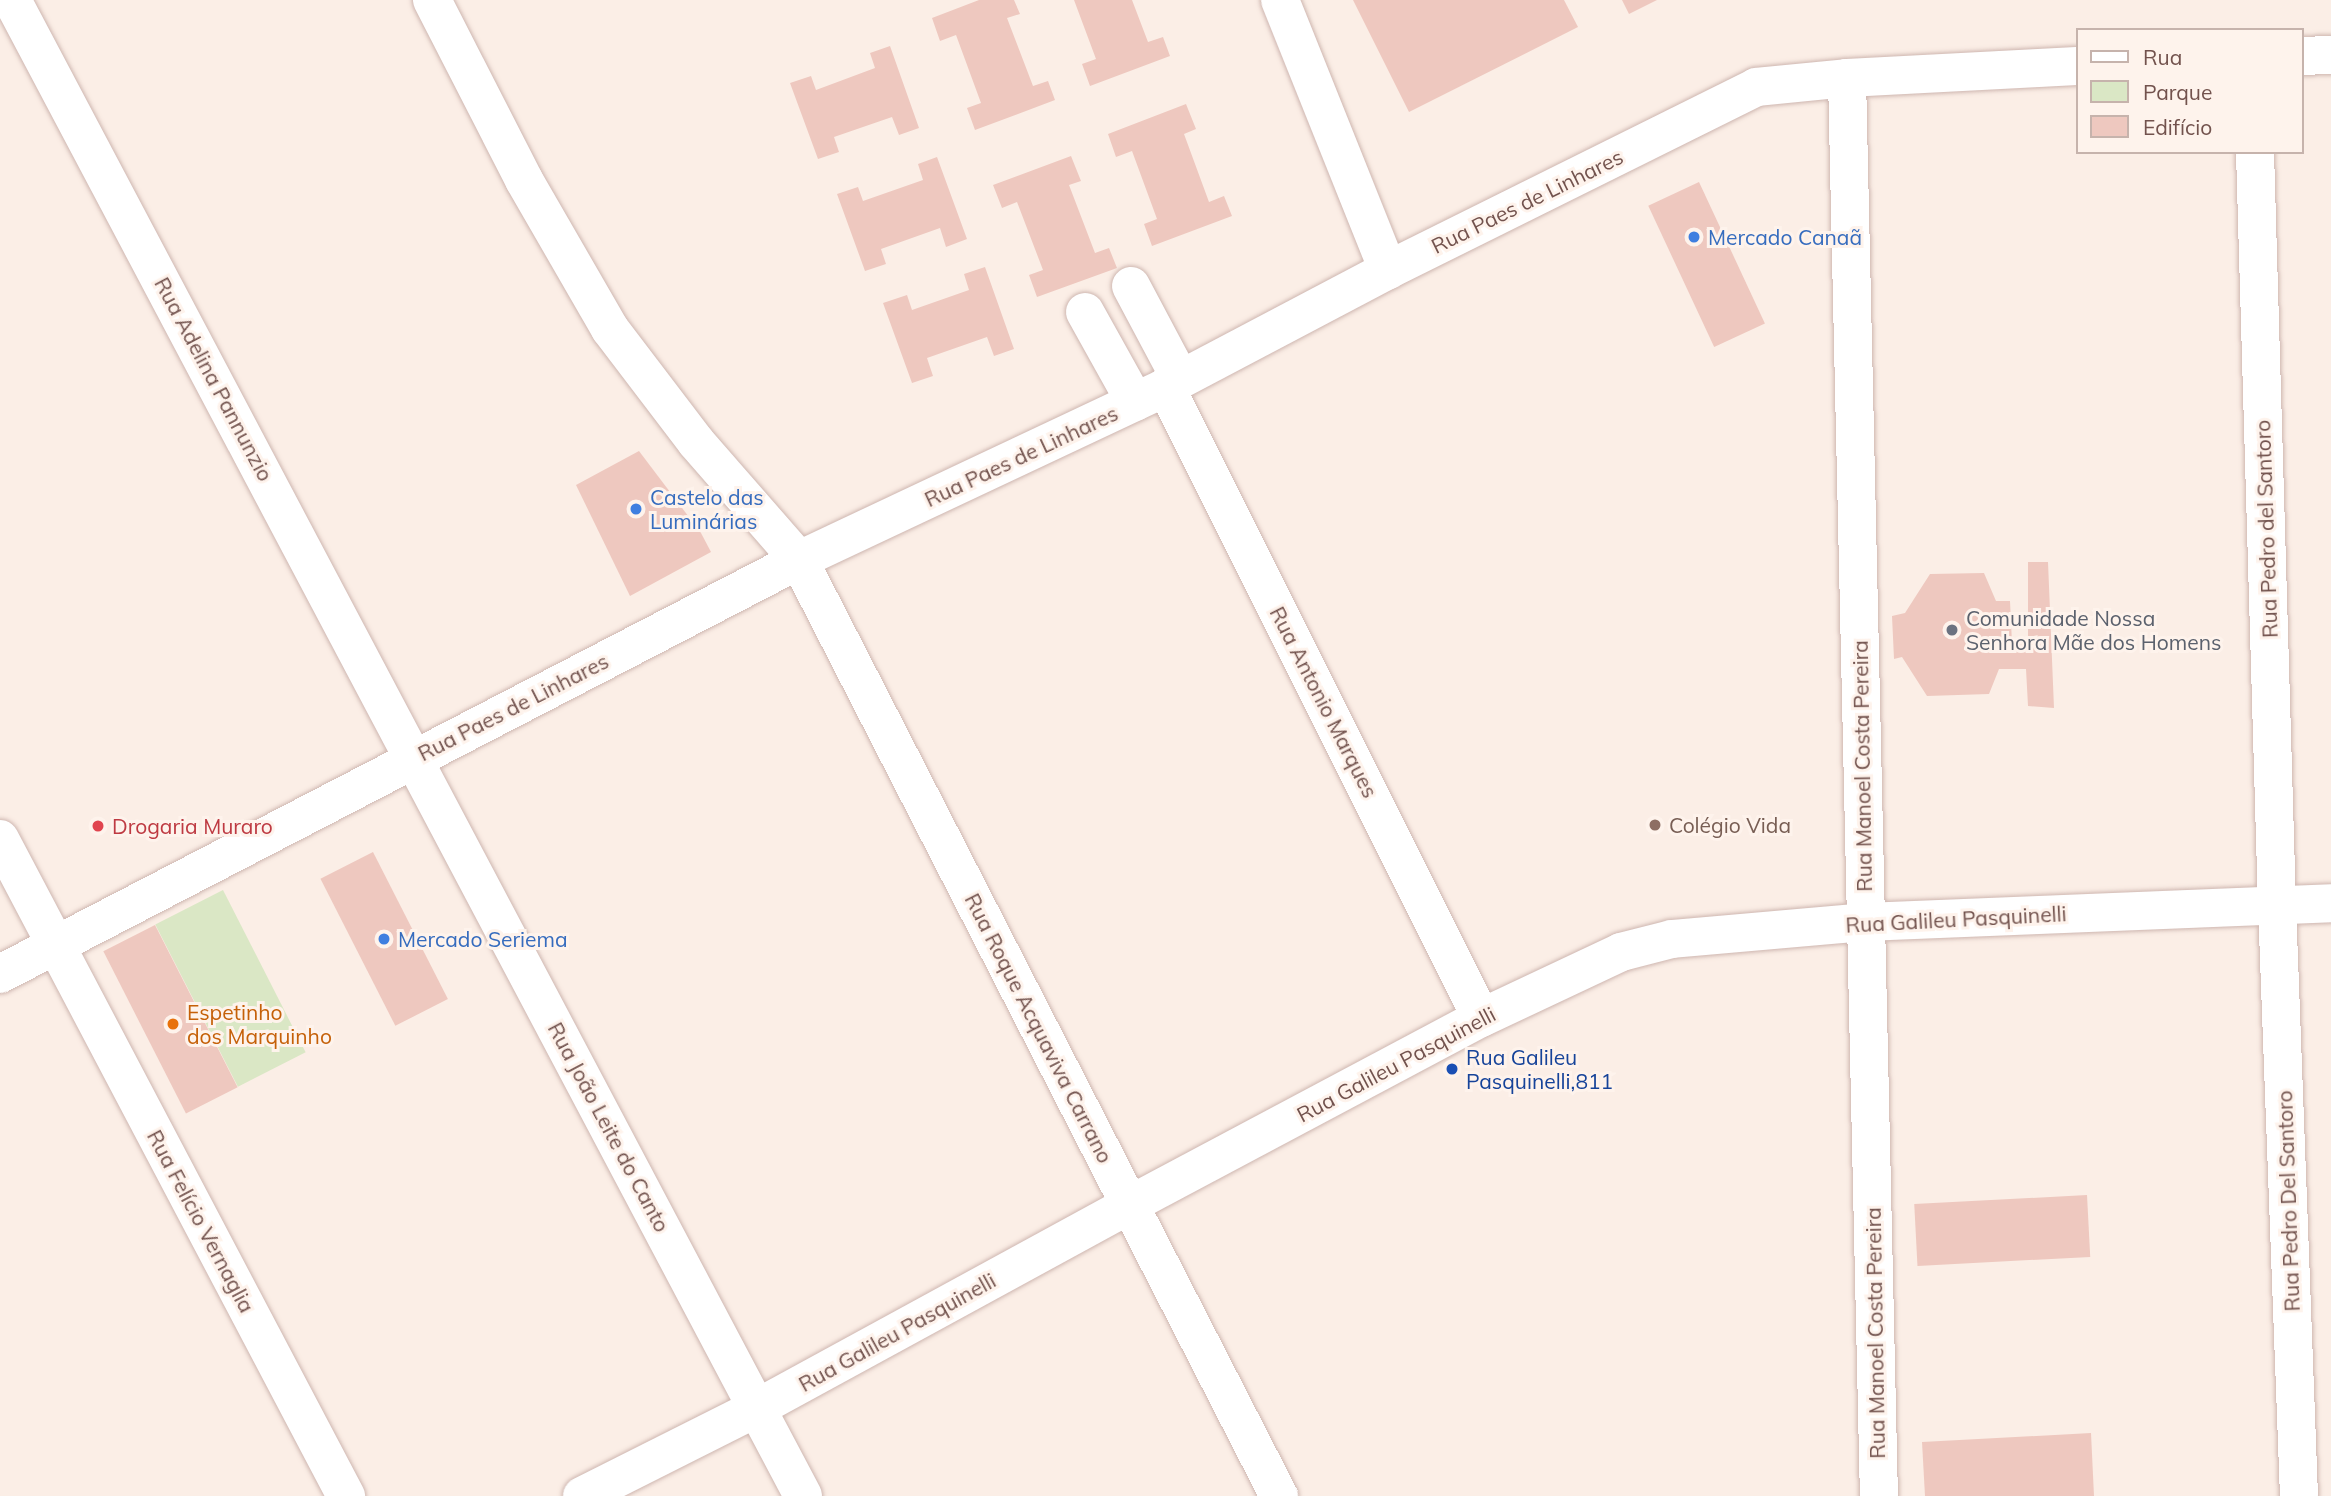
<!DOCTYPE html>
<html>
<head>
<meta charset="utf-8">
<style>
	body { margin:0 }
	#map { position:relative; width:2331px; height:1496px; overflow:hidden; background:#fbeee6; font-family:Mulish,sans-serif }
	div>[style] { position:absolute }
	.green>* { inset:0; background:#dae7c5; transform-origin:0 0 }
	.building>* { inset:0; background:#eec8bf; transform-origin:0 0 }
	.roads { filter:drop-shadow(0 0 2px #ceb6b0) drop-shadow(0 0 2px #ceb6b0) }
	.minor>* { height:38px; margin:-19px; padding:0 19px; transform-origin:19px; border-radius:19px; background:#fff }
	.dots>* { width:19px; height:19px; translate:-50% -50%; box-sizing:border-box; border:4px solid #fef3ec; border-radius:50% }
	span { translate:-50% -50%; white-space:nowrap; text-align:center; line-height:1.15; -webkit-text-stroke:6px #fef3ec; paint-order:stroke }
	.street-label { font-size:21px; color:#72524d }
	.shop-label { font-size:21px; color:#366cbe }
	.left { translate:0 -50%; text-align:left }
	.worship-label { font-size:21px; color:#5b616d }
	.education-label { font-size:21px; color:#785e54 }
	.health-label { font-size:21px; color:#be3a42 }
	.food-label { font-size:21px; color:#c56008 }
	.transit-label { font-size:21px; color:#164399 }
	.legend { position:absolute; left:2076px; top:28px; width:228px; height:126px; box-sizing:border-box; background:#fef3ec; border:2px solid #c6b3ac; margin:0; padding:9px 12px; list-style:none; font-size:21px; color:#72524d }
	.legend li { display:flex; align-items:center; gap:14px; height:35px }
	.legend b { width:35px; border:2px solid #c6b3ac }
</style>
</head>
<body>
<div id="map">
	<div class="green">
		<i style="left:223px;top:890px;width:182px;height:76px;rotate:63deg"></i>
	</div>
	<div class="building">
		<i style="clip-path:polygon(979px 0,1014px 0,1020px 14px,1007px 18px,1033px 86px,1048px 81px,1055px 100px,975px 130px,967px 108px,981px 103px,956px 35px,940px 41px,932px 18px)"></i>
		<i style="clip-path:polygon(1074px 0,1132px 0,1148px 42px,1163px 37px,1170px 56px,1090px 86px,1082px 64px,1096px 59px)"></i>
		<i style="clip-path:polygon(1353px 0,1564px 0,1578px 27px,1409px 112px)"></i>
		<i style="clip-path:polygon(1622px 0,1657px 0,1629px 14px)"></i>
		<i style="clip-path:polygon(890px 46px,919px 128px,899px 135px,892px 117px,834px 137px,839px 152px,818px 159px,790px 83px,811px 76px,816px 90px,875px 68px,870px 53px)"></i>
		<i style="clip-path:polygon(1186px 104px,1196px 129px,1184px 134px,1209px 202px,1224px 196px,1232px 216px,1152px 246px,1144px 224px,1157px 219px,1132px 151px,1116px 157px,1108px 134px)"></i>
		<i style="clip-path:polygon(1071px 156px,1081px 181px,1069px 185px,1095px 253px,1109px 248px,1117px 268px,1037px 297px,1029px 275px,1043px 270px,1017px 202px,1002px 208px,993px 185px)"></i>
		<i style="clip-path:polygon(937px 157px,967px 239px,946px 247px,940px 228px,881px 249px,886px 264px,865px 271px,837px 194px,858px 187px,863px 201px,923px 180px,918px 164px)"></i>
		<i style="left:1699px;top:182px;width:156px;height:56px;rotate:65deg"></i>
		<i style="clip-path:polygon(985px 267px,1014px 349px,994px 356px,987px 337px,927px 358px,933px 376px,912px 383px,883px 303px,907px 295px,912px 310px,969px 290px,964px 274px)"></i>
		<i style="clip-path:polygon(639px 451px,701px 533px,711px 552px,630px 596px,576px 485px)"></i>
		<i style="clip-path:polygon(2028px 562px,2048px 562px,2054px 708px,2028px 706px,2026px 669px,1999px 669px,1989px 694px,1927px 696px,1902px 657px,1894px 659px,1892px 616px,1905px 613px,1930px 574px,1984px 573px,1996px 601px,2010px 601px,2012px 643px,2028px 644px)"></i>
		<i style="left:373px;top:852px;width:165px;height:59px;rotate:63deg"></i>
		<i style="left:155px;top:925px;width:182px;height:58px;rotate:63deg"></i>
		<i style="left:2087px;top:1195px;width:62px;height:173px;rotate:87deg"></i>
		<i style="clip-path:polygon(2091px 1433px,2094px 1496px,1925px 1496px,1922px 1442px)"></i>
	</div>
	<div class="roads">
		<div class="minor">
			<i style="left:12px;top:0;width:1692px;rotate:62.13deg"></i>
			<i style="left:432px;top:0;width:202px;rotate:62.9deg"></i>
			<i style="left:524px;top:180px;width:172px;rotate:60deg"></i>
			<i style="left:610px;top:329px;width:142px;rotate:52.7deg"></i>
			<i style="left:696px;top:442px;width:157px;rotate:48.9deg"></i>
			<i style="left:799px;top:560px;width:1052px;rotate:62.85deg"></i>
			<i style="left:1280px;top:0;width:291px;rotate:68.2deg"></i>
			<i style="left:2301px;top:56px;width:30px;rotate:-2deg"></i>
			<i style="left:1847px;top:78px;width:1418px;rotate:88.71deg"></i>
			<i style="left:2255px;top:152px;width:753px;rotate:88.33deg"></i>
			<i style="left:2277px;top:905px;width:591px;rotate:87.87deg"></i>
			<i style="left:1131px;top:286px;width:104px;rotate:62deg"></i>
			<i style="left:1085px;top:312px;width:103px;rotate:60.9deg"></i>
			<i style="left:1166px;top:387px;width:705px;rotate:63.47deg"></i>
			<i style="left:0;top:839px;width:743px;rotate:62.23deg"></i>
			<i style="left:0;top:974px;width:900px;rotate:-27.39deg"></i>
			<i style="left:799px;top:560px;width:406px;rotate:-25.2deg"></i>
			<i style="left:1166px;top:387px;width:251px;rotate:-27.8deg"></i>
			<i style="left:1388px;top:270px;width:411px;rotate:-26.4deg"></i>
			<i style="left:1756px;top:87px;width:91px;rotate:-5.6deg"></i>
			<i style="left:1847px;top:78px;width:230px;rotate:-3deg"></i>
			<i style="left:582px;top:1496px;width:196px;rotate:-26.7deg"></i>
			<i style="left:757px;top:1408px;width:424px;rotate:-28.6deg"></i>
			<i style="left:1129px;top:1205px;width:399px;rotate:-28deg"></i>
			<i style="left:1481px;top:1018px;width:155px;rotate:-25.2deg"></i>
			<i style="left:1621px;top:952px;width:53px;rotate:-14.3deg"></i>
			<i style="left:1672px;top:939px;width:194px;rotate:-5deg"></i>
			<i style="left:1865px;top:922px;width:466px;rotate:-2.3deg"></i>
		</div>
	</div>
	<div class="dots">
		<i style="left:1694px;top:237px;background:#3f7fe0"></i>
		<i style="left:636px;top:509px;background:#3f7fe0"></i>
		<i style="left:1952px;top:630px;background:#6b7280"></i>
		<i style="left:1655px;top:825px;background:#8d6e63"></i>
		<i style="left:98px;top:826px;background:#e0444e"></i>
		<i style="left:384px;top:939px;background:#3f7fe0"></i>
		<i style="left:173px;top:1024px;background:#e8710a"></i>
		<i style="left:1452px;top:1069px;background:#1a4fb4"></i>
	</div>
	<div class="street-label">
		<span style="left:1527px;top:201px;rotate:-26deg">Rua Paes de Linhares</span>
		<span style="left:214px;top:379px;rotate:62deg">Rua Adelina Pannunzio</span>
		<span style="left:1021px;top:456px;rotate:-25deg">Rua Paes de Linhares</span>
		<span style="left:2266px;top:529px;rotate:-92deg">Rua Pedro del Santoro</span>
		<span style="left:1324px;top:702px;rotate:63deg">Rua Antonio Marques</span>
		<span style="left:513px;top:707px;rotate:-27deg">Rua Paes de Linhares</span>
		<span style="left:1862px;top:766px;rotate:-91deg">Rua Manoel Costa Pereira</span>
		<span style="left:1956px;top:919px;rotate:-3deg">Rua Galileu Pasquinelli</span>
		<span style="left:1039px;top:1028px;rotate:63deg">Rua Roque Acquaviva Carrano</span>
		<span style="left:1396px;top:1064px;rotate:-28deg">Rua Galileu Pasquinelli</span>
		<span style="left:609px;top:1127px;rotate:62deg">Rua João Leite do Canto</span>
		<span style="left:2288px;top:1201px;rotate:-92deg">Rua Pedro Del Santoro</span>
		<span style="left:201px;top:1221px;rotate:62deg">Rua Felício Vernaglia</span>
		<span style="left:897px;top:1332px;rotate:-29deg">Rua Galileu Pasquinelli</span>
		<span style="left:1875px;top:1333px;rotate:-91deg">Rua Manoel Costa Pereira</span>
	</div>
	<div class="shop-label">
		<span class="left" style="left:1708px;top:237px">Mercado Canaã</span>
		<span class="left" style="left:650px;top:509px">Castelo das<br>Luminárias</span>
		<span class="left" style="left:398px;top:939px">Mercado Seriema</span>
	</div>
	<div class="worship-label">
		<span class="left" style="left:1966px;top:630px">Comunidade Nossa<br>Senhora Mãe dos Homens</span>
	</div>
	<div class="education-label">
		<span class="left" style="left:1669px;top:825px">Colégio Vida</span>
	</div>
	<div class="health-label">
		<span class="left" style="left:112px;top:826px">Drogaria Muraro</span>
	</div>
	<div class="food-label">
		<span class="left" style="left:187px;top:1024px">Espetinho<br>dos Marquinho</span>
	</div>
	<div class="transit-label">
		<span class="left" style="left:1466px;top:1069px">Rua Galileu<br>Pasquinelli,811</span>
	</div>
	<ul class="legend">
	<li><b style="height:9px;background:#fff"></b>Rua</li>
	<li><b style="height:19px;background:#dae7c5"></b>Parque</li>
	<li><b style="height:19px;background:#eec8bf"></b>Edifício</li>
	</ul>
</div>
</body>
</html>
